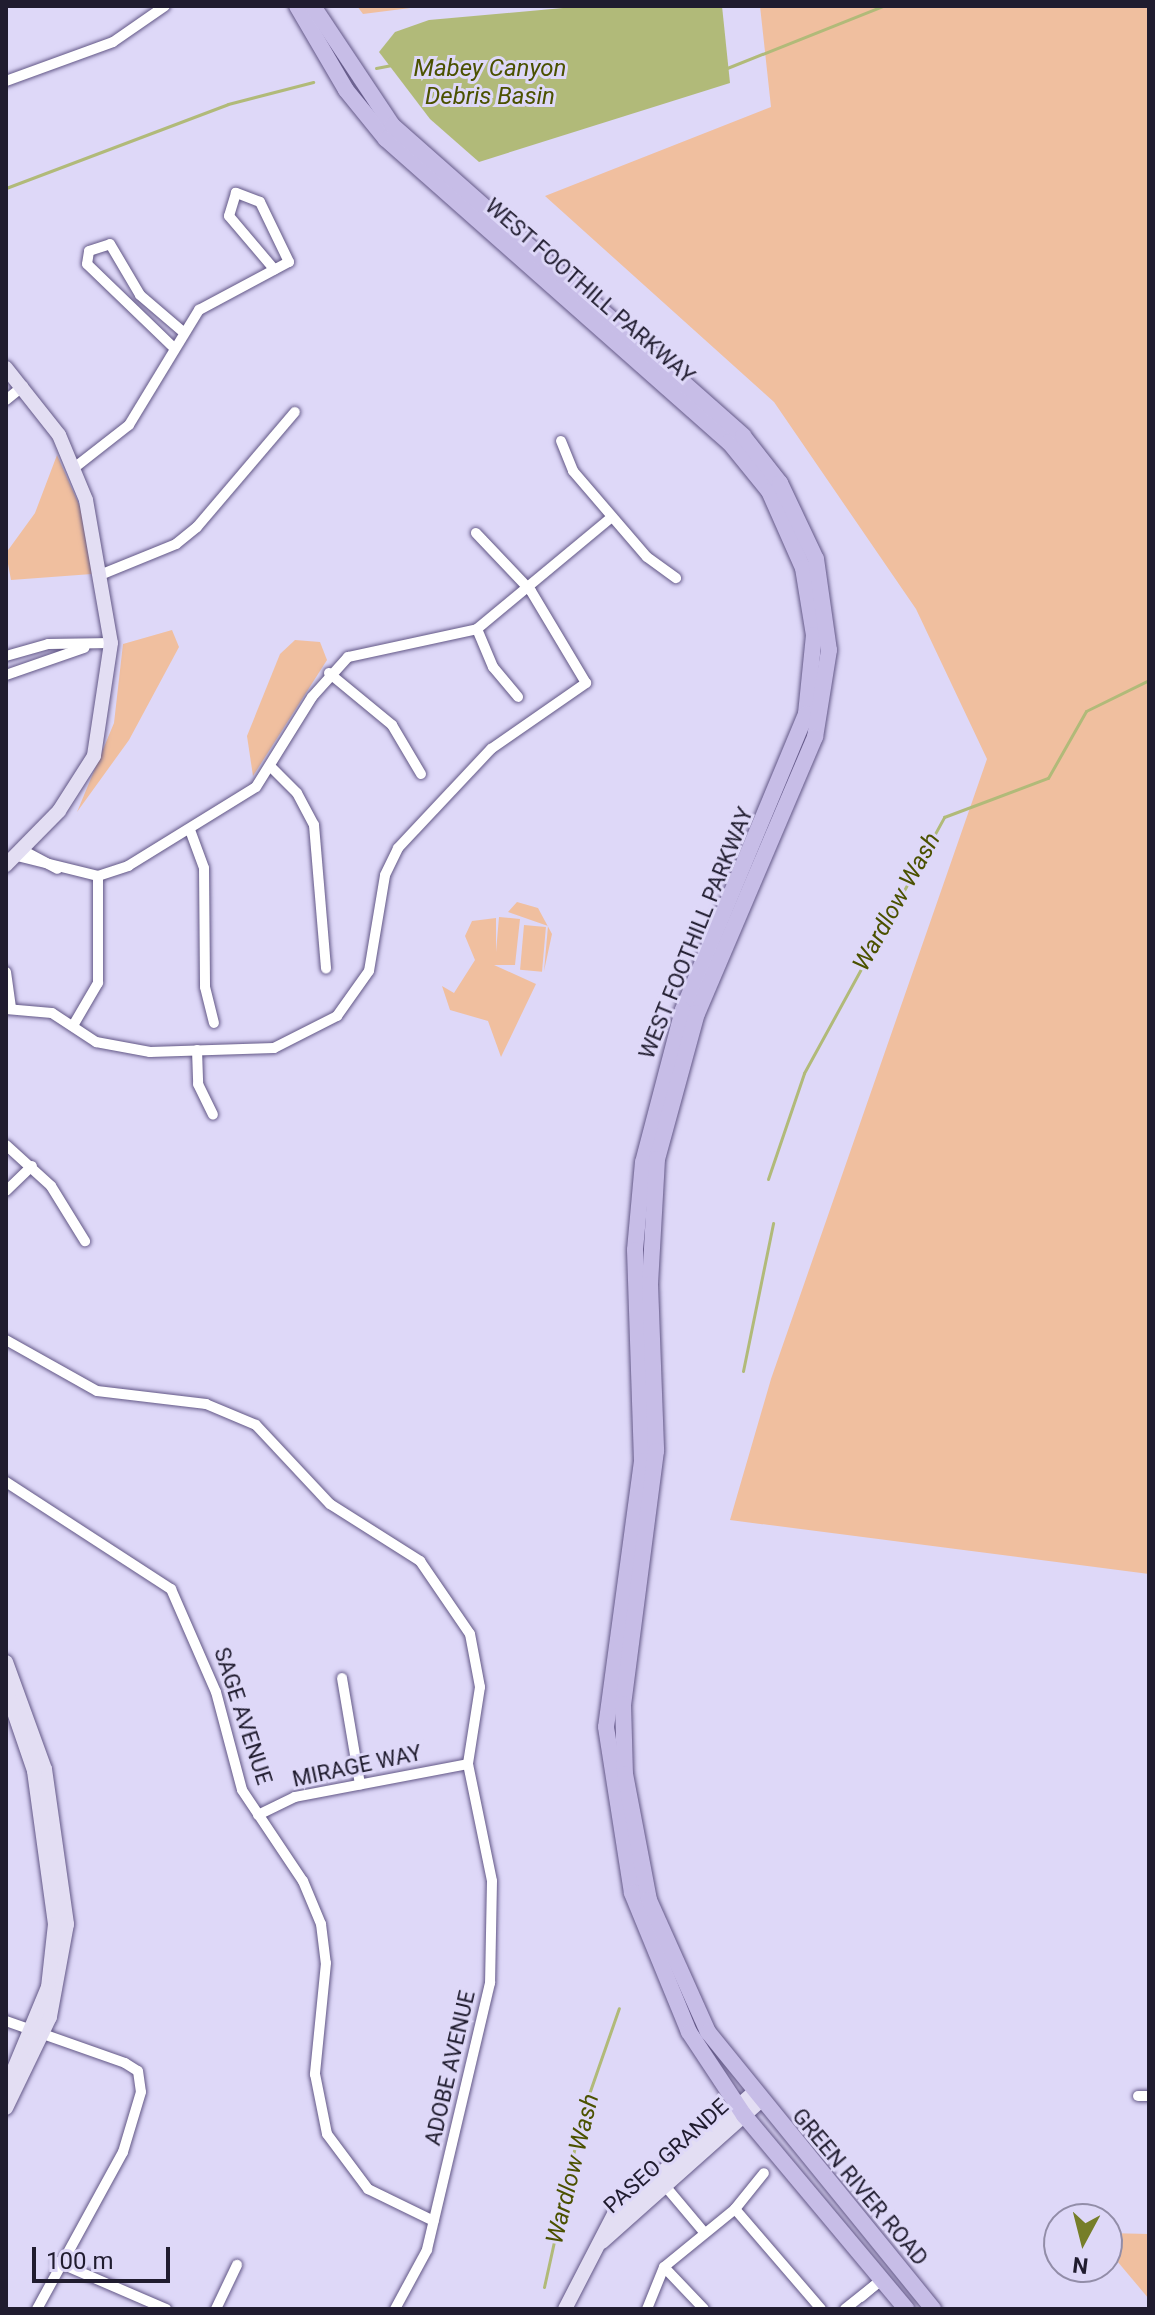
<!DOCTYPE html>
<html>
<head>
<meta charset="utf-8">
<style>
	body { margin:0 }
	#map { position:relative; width:1155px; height:2315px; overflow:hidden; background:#ded8f8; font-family:Roboto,sans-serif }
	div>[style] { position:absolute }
	.green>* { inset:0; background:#f0bf9f; transform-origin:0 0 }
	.water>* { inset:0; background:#b1ba79 }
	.stream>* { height:3px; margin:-1.5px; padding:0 1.5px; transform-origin:1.5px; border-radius:1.5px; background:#b1ba79 }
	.roads { filter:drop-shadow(0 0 2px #625786) drop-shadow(0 0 2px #625786) }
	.street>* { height:10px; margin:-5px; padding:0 5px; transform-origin:5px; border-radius:5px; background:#fff }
	.secondary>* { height:14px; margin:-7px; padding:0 7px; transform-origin:7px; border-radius:7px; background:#e3def3 }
	.primary>* { height:16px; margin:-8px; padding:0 8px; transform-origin:8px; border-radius:8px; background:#c7bde7 }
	span { translate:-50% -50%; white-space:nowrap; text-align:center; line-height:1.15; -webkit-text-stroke:6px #ded8f8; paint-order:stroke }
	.street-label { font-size:22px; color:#201c2f }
	.water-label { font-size:24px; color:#4b5100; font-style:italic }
	.frame { position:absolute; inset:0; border:8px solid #201c2f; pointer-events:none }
	.north { position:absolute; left:1043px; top:2203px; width:80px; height:80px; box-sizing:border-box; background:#ded8f8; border:2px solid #928da8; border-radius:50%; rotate:187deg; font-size:22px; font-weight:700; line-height:32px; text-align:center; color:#201c2f }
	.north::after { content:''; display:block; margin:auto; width:28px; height:36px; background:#767e29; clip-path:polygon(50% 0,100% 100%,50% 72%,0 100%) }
	.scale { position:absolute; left:32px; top:2247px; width:138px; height:36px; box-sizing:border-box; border:4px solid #201c2f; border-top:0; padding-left:10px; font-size:24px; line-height:28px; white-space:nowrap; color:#201c2f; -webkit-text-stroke:6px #ded8f8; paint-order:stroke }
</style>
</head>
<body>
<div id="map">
	<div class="green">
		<i style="clip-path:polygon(357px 6px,426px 6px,363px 14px)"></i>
		<i style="clip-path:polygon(760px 6px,1149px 6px,1149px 1574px,730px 1520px,771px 1379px,987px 759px,916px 609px,774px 402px,545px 196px,771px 107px)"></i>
		<i style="clip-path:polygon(57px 455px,81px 509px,92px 574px,11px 580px,6px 553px,35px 513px)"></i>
		<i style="clip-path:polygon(172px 630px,179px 647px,129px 740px,77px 812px,114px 723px,123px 644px)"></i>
		<i style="clip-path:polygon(295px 640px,320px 642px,327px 660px,253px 776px,247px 736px,280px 654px)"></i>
		<i style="clip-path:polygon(517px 902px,538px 908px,552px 934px,544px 971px,548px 926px,508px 912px)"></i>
		<i style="clip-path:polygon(499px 917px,520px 919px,515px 965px,494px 965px,536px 984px,501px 1057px,488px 1021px,450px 1010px,442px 986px,454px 993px,475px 960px,465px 936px,472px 921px,496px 918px,496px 952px)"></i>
		<i style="left:524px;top:925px;width:22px;height:45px;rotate:5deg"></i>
		<i style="clip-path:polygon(1107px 2233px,1149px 2234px,1149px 2299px,1112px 2255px)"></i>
	</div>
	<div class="water">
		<i style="clip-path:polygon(585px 6px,722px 6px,730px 83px,479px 162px,430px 119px,379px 52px,395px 32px,429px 20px)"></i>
	</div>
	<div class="stream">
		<i style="left:376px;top:68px;width:16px;rotate:-11deg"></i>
		<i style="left:727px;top:68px;width:168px;rotate:-21.7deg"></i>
		<i style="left:6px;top:188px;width:237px;rotate:-20.7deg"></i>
		<i style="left:228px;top:104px;width:88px;rotate:-14.5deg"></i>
		<i style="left:768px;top:1179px;width:112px;rotate:-71.2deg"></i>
		<i style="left:804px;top:1073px;width:292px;rotate:-61.3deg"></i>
		<i style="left:944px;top:817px;width:111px;rotate:-20.6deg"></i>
		<i style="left:1048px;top:778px;width:77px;rotate:-60.4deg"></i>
		<i style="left:1086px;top:711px;width:70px;rotate:-26.2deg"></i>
		<i style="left:743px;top:1371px;width:151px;rotate:-78.5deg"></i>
		<i style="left:544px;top:2287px;width:177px;rotate:-77.6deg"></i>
		<i style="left:582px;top:2114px;width:112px;rotate:-70.8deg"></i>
	</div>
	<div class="roads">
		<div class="street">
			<i style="left:6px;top:81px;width:114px;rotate:-20deg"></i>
			<i style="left:113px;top:42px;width:63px;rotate:-34.7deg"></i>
			<i style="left:172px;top:346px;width:118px;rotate:-136deg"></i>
			<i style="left:87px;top:264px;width:13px;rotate:-81deg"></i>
			<i style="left:89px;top:251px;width:22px;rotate:-18deg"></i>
			<i style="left:110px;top:244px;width:59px;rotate:59.5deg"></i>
			<i style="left:140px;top:295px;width:55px;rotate:40.6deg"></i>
			<i style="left:6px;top:400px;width:22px;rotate:-39deg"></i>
			<i style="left:561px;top:441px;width:32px;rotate:68deg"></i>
			<i style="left:573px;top:471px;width:113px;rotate:49.3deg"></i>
			<i style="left:647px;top:557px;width:36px;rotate:36deg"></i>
			<i style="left:74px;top:468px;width:70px;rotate:-38deg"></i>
			<i style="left:129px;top:425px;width:135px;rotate:-58.7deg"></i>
			<i style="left:199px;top:310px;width:102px;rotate:-28.1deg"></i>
			<i style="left:289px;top:262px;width:67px;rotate:-115.8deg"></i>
			<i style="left:260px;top:202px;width:26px;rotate:-159deg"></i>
			<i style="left:236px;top:193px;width:24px;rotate:107deg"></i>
			<i style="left:229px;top:216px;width:70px;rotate:49.7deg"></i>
			<i style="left:100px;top:575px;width:82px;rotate:-22.2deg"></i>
			<i style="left:176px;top:544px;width:27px;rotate:-39deg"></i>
			<i style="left:197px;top:527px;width:151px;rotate:-49.6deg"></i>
			<i style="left:477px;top:629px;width:41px;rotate:67.2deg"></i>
			<i style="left:493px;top:667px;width:39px;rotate:50deg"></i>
			<i style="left:6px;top:656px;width:44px;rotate:-15.9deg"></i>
			<i style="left:48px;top:644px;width:63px;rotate:-0.9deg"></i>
			<i style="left:329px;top:673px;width:82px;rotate:39.5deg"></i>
			<i style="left:392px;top:725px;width:57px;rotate:59.4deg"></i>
			<i style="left:6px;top:675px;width:83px;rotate:-19.1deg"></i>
			<i style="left:272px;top:768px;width:35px;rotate:45deg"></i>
			<i style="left:297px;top:793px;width:36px;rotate:62deg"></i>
			<i style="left:314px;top:825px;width:144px;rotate:85.2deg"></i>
			<i style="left:190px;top:830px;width:40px;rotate:69.8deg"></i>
			<i style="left:204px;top:868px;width:119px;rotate:89.5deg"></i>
			<i style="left:205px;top:987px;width:37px;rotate:76deg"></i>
			<i style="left:22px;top:850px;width:40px;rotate:28deg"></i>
			<i style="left:17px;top:856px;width:83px;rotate:13.9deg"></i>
			<i style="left:98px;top:876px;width:32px;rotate:-18deg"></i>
			<i style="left:128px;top:866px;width:150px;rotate:-31.7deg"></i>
			<i style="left:256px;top:787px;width:106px;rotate:-58.1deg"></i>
			<i style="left:312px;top:697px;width:54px;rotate:-48deg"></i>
			<i style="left:348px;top:657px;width:132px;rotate:-12.2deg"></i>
			<i style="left:477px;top:629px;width:175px;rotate:-39.7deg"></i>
			<i style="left:6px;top:972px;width:36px;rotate:82deg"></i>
			<i style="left:6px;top:1009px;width:46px;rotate:5deg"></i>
			<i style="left:52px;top:1013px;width:53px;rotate:33.4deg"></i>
			<i style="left:96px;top:1042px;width:55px;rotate:10.5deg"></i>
			<i style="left:150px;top:1052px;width:124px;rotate:-1.8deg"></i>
			<i style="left:274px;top:1048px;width:71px;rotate:-26.9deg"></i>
			<i style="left:337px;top:1016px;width:55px;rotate:-54.6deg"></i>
			<i style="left:369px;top:971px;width:97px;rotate:-80.5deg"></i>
			<i style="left:385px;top:875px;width:30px;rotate:-64deg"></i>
			<i style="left:398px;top:848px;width:136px;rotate:-46.8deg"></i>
			<i style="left:491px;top:749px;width:116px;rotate:-34.8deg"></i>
			<i style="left:586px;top:683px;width:107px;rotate:-120.9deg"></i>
			<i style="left:531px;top:591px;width:80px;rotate:-133.5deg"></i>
			<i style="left:74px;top:1024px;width:48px;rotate:-59.7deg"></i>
			<i style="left:98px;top:983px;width:107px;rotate:-90deg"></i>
			<i style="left:197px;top:1050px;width:34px;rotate:88deg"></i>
			<i style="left:198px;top:1084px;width:34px;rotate:64deg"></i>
			<i style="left:6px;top:1145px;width:61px;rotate:42.3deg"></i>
			<i style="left:51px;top:1186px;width:65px;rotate:58.3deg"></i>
			<i style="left:6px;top:1191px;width:36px;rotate:-44deg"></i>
			<i style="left:6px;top:1340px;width:104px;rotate:29.3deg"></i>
			<i style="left:97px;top:1391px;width:110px;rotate:6.8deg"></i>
			<i style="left:206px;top:1404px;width:54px;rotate:22.8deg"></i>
			<i style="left:256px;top:1425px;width:108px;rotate:46.9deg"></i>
			<i style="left:330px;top:1504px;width:107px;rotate:32.3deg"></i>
			<i style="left:420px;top:1561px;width:88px;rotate:55.6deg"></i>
			<i style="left:470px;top:1634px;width:54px;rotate:79.3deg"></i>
			<i style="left:480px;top:1687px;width:78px;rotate:98.9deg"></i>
			<i style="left:468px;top:1764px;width:119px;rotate:78.4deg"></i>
			<i style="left:492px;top:1881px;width:102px;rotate:91.1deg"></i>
			<i style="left:490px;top:1983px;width:274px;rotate:103.3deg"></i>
			<i style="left:427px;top:2250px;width:67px;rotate:118.5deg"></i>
			<i style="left:6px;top:1482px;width:197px;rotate:33deg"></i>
			<i style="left:171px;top:1589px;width:112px;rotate:66.4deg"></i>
			<i style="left:216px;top:1692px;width:101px;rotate:75.1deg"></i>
			<i style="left:242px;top:1790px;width:110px;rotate:56.2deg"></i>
			<i style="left:303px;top:1881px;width:47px;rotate:67.3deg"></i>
			<i style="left:321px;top:1924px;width:39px;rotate:83deg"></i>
			<i style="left:326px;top:1963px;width:112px;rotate:95.7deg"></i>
			<i style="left:315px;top:2074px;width:61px;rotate:78.7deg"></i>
			<i style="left:327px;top:2134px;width:69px;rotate:53.3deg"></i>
			<i style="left:368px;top:2189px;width:73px;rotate:25.9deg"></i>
			<i style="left:342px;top:1678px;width:108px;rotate:80.4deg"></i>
			<i style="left:258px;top:1815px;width:41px;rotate:-25.9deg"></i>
			<i style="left:295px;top:1797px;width:176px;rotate:-10.8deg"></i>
			<i style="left:6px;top:2021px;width:126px;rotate:19.4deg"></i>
			<i style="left:125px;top:2063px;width:15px;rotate:32deg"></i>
			<i style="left:138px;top:2071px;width:21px;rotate:82deg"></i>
			<i style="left:141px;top:2092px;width:63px;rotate:106.7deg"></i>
			<i style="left:123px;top:2152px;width:179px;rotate:118.7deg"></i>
			<i style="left:1138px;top:2096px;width:11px"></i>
			<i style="left:666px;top:2187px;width:57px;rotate:49.9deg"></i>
			<i style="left:735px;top:2209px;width:132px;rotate:49.3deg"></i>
			<i style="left:735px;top:2209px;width:46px;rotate:-51.1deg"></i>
			<i style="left:57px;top:2262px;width:119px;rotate:23.3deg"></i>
			<i style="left:664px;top:2267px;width:58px;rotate:46.4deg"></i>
			<i style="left:861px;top:2297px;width:25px;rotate:-40deg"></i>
			<i style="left:216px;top:2309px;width:49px;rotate:-64.5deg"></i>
			<i style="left:647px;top:2309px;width:45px;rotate:-68deg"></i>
			<i style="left:664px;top:2267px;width:92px;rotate:-39.2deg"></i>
			<i style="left:845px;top:2309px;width:45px;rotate:-38.7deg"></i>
		</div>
		<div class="secondary">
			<i style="left:6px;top:368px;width:85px;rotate:51.7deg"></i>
			<i style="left:59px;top:435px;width:70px;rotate:67.4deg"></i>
			<i style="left:86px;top:500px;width:145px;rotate:80.1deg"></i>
			<i style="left:111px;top:643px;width:114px;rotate:98.6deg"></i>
			<i style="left:94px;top:756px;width:65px;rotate:122.5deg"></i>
			<i style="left:59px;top:811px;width:76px;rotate:134.5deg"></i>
			<i style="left:6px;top:1662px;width:114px;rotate:70deg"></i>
			<i style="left:45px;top:1769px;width:157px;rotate:81.9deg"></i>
			<i style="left:67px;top:1924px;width:95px;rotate:100.4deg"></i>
			<i style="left:50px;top:2017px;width:101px;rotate:115.8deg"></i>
			<i style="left:6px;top:1689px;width:87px;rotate:71.1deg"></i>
			<i style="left:34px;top:1771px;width:154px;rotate:82.2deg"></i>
			<i style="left:55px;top:1924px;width:63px;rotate:96.3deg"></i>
			<i style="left:48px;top:1987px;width:109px;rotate:112.6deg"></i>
			<i style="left:602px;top:2242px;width:212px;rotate:-41.7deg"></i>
			<i style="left:565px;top:2309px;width:107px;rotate:-62.7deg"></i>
			<i style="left:614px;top:2214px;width:184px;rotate:-41deg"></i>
		</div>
		<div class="primary">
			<i style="left:297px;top:6px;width:97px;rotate:59.7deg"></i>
			<i style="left:346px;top:90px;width:63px;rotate:50.8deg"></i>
			<i style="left:386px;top:139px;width:458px;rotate:41.5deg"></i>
			<i style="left:729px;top:442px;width:63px;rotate:50.8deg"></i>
			<i style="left:769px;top:491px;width:84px;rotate:66.2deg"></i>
			<i style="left:803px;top:568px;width:68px;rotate:80.7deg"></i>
			<i style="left:814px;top:635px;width:79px;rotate:95.8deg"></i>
			<i style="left:806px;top:714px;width:321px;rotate:112.6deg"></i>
			<i style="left:683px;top:1010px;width:157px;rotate:104.7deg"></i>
			<i style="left:643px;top:1162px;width:88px;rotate:95.2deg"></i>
			<i style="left:635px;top:1250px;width:211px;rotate:88.1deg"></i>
			<i style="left:642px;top:1461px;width:268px;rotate:97.7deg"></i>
			<i style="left:606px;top:1727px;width:168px;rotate:81.1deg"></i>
			<i style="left:632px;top:1893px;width:150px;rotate:67.7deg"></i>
			<i style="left:689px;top:2032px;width:100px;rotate:56.5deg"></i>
			<i style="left:744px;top:2115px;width:253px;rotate:50.1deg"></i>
			<i style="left:313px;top:6px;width:143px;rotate:56.4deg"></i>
			<i style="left:392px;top:125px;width:469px;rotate:41.5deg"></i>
			<i style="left:743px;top:436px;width:60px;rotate:51.8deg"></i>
			<i style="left:780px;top:483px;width:84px;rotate:64.7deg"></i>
			<i style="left:816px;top:559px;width:92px;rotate:81.9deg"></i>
			<i style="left:829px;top:650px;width:88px;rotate:99.1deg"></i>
			<i style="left:815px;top:737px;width:300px;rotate:113.1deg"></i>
			<i style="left:697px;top:1013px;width:151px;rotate:105.3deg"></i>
			<i style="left:657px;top:1159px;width:125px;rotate:93.2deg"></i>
			<i style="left:650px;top:1284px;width:167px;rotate:87.9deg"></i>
			<i style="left:656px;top:1451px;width:255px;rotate:97.4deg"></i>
			<i style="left:623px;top:1704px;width:70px;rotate:88.4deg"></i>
			<i style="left:625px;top:1774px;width:128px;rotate:79.2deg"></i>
			<i style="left:649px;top:1900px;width:145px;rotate:65.9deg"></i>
			<i style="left:708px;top:2032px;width:357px;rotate:50.9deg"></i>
		</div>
	</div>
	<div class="street-label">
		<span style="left:590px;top:291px;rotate:41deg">WEST FOOTHILL PARKWAY</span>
		<span style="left:696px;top:933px;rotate:-68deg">WEST FOOTHILL PARKWAY</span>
		<span style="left:243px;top:1716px;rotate:72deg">SAGE AVENUE</span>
		<span style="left:357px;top:1766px;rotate:-12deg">MIRAGE WAY</span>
		<span style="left:450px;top:2068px;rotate:-77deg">ADOBE AVENUE</span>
		<span style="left:666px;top:2156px;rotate:-42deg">PASEO GRANDE</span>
		<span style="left:860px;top:2187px;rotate:50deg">GREEN RIVER ROAD</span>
	</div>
	<div class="water-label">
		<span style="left:490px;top:83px">Mabey Canyon<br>Debris Basin</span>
		<span style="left:897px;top:902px;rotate:-61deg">Wardlow Wash</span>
		<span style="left:573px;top:2169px;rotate:-76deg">Wardlow Wash</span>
	</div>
	<div class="frame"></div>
	<div class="north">N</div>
	<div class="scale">100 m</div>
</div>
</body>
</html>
